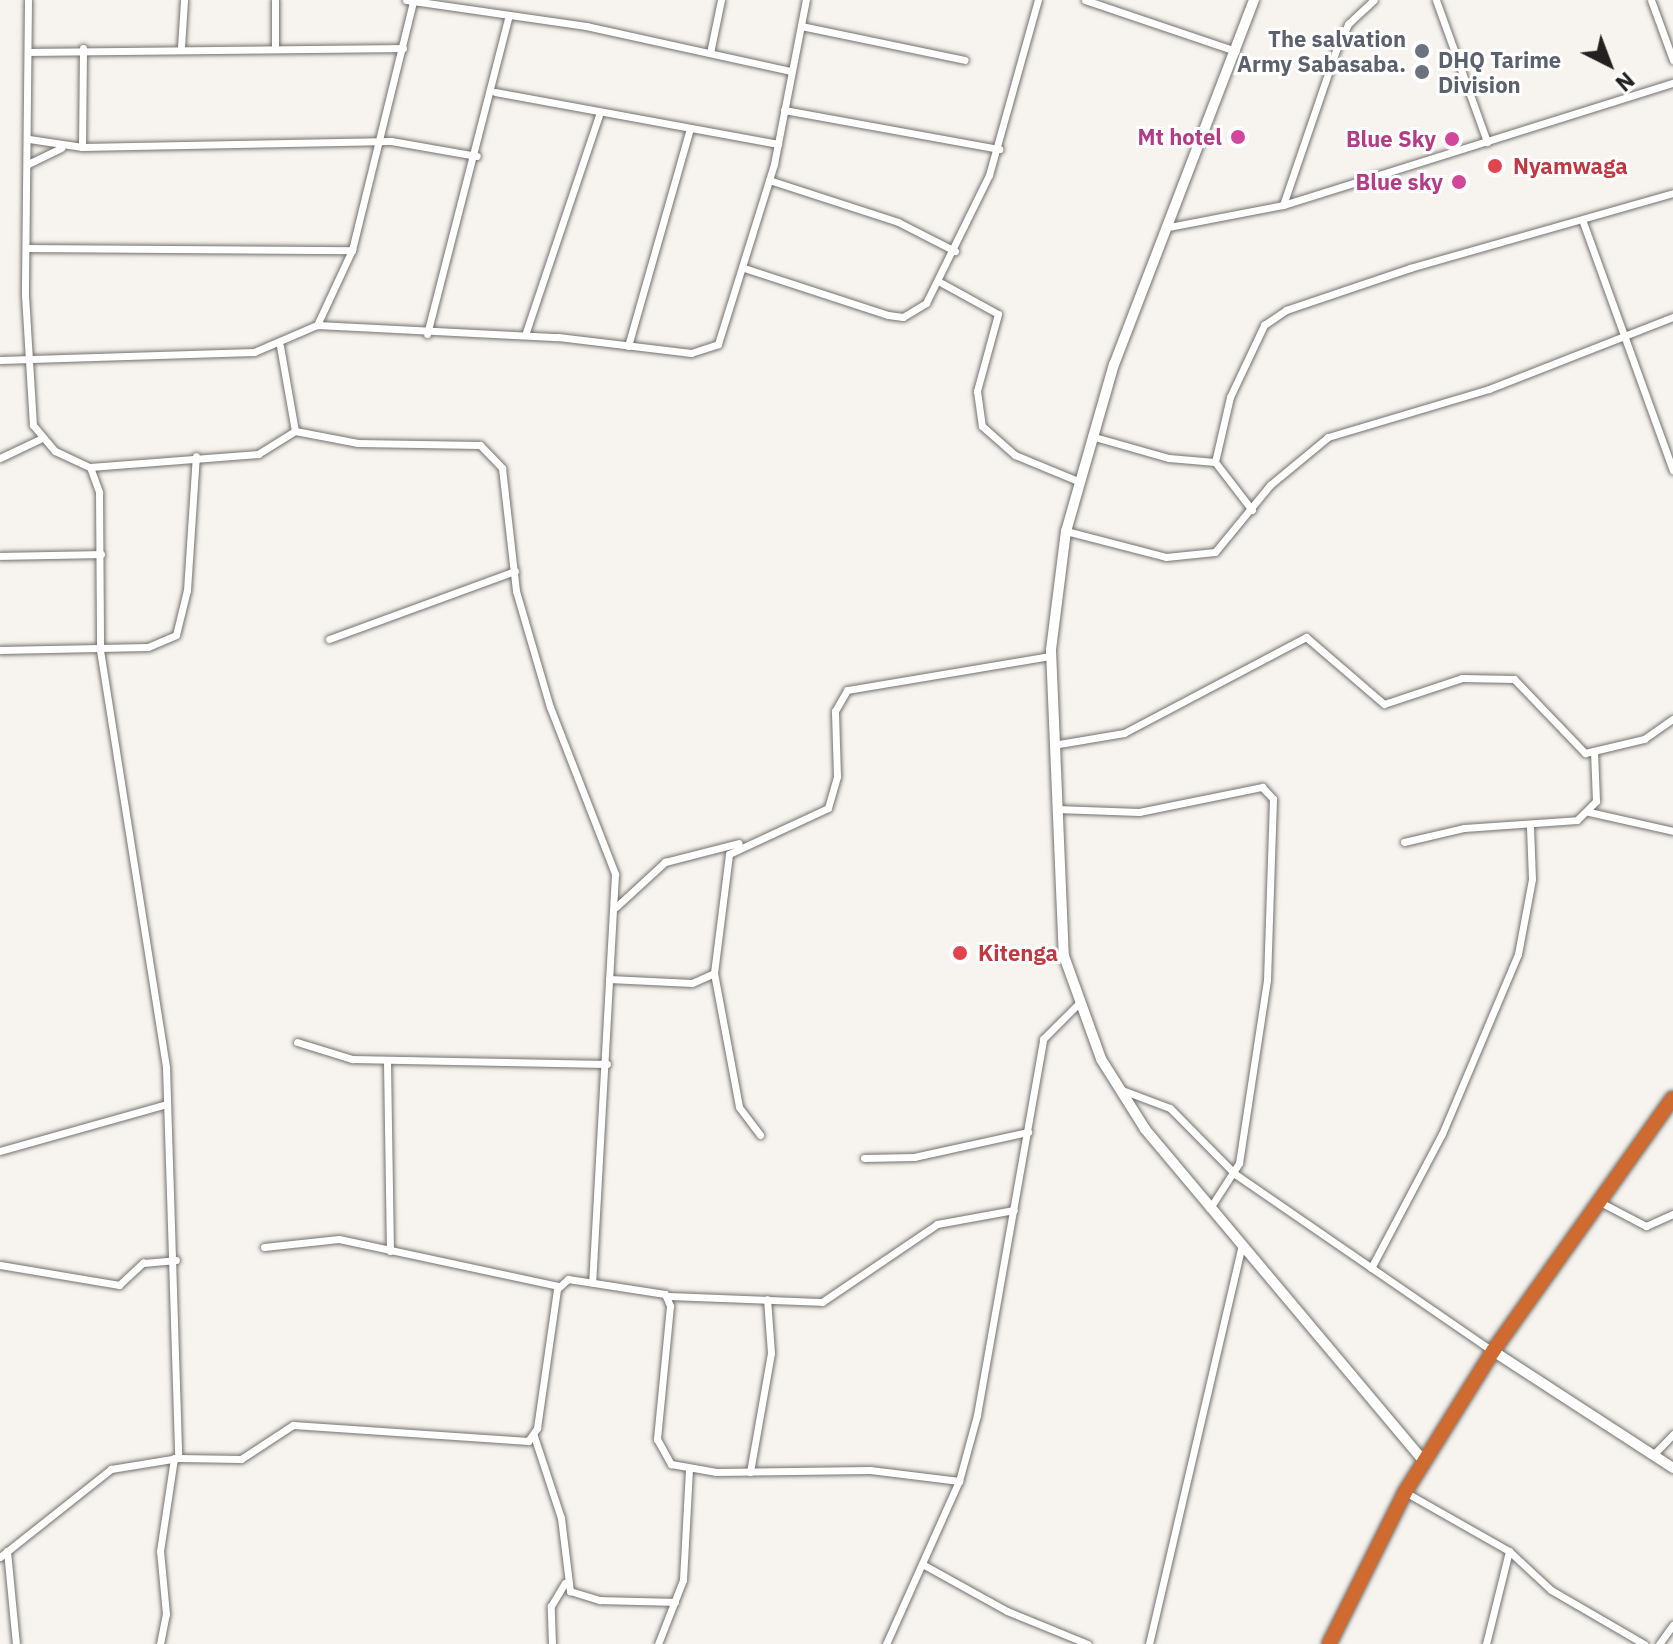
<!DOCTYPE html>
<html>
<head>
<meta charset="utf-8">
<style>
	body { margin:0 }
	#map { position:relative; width:1673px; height:1644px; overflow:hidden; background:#f7f4ef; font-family:"IBM Plex Sans",sans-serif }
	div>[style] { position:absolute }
	.roads { filter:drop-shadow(0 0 2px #74716d) drop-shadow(0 0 2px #74716d) }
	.street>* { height:7px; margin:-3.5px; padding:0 3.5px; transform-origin:3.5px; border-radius:3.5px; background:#fff }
	.secondary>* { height:10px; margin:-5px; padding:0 5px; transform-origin:5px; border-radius:5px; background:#fff }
	.highway>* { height:14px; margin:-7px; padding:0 7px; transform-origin:7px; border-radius:7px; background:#cf6b31 }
	.dots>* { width:22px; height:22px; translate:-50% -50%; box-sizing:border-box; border:4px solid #fff; border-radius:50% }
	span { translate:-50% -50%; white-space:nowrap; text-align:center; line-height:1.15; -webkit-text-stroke:6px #fff; paint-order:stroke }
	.worship-label { font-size:22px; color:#5b616d; font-weight:700 }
	.right { translate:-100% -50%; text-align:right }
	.left { translate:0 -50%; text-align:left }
	.hotel-label { font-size:22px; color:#b23c85; font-weight:700 }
	.health-label { font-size:22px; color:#be3a42; font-weight:700 }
	.north { position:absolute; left:1569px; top:24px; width:80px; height:80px; -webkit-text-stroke:6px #fff; paint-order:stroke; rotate:138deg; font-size:22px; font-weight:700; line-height:32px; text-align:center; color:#22211f }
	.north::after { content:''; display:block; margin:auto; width:28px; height:36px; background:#22211f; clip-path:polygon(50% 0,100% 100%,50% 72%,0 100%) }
</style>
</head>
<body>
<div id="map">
	<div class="roads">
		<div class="street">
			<i style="left:28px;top:0;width:295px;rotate:90.6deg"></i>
			<i style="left:25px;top:295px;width:130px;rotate:86.5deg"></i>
			<i style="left:33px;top:425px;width:34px;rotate:50deg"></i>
			<i style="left:55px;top:451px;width:38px;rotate:25deg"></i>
			<i style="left:90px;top:467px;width:27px;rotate:70deg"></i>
			<i style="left:99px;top:492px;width:158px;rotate:89.6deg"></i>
			<i style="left:100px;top:650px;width:422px;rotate:81deg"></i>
			<i style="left:166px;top:1067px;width:391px;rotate:88.2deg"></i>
			<i style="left:275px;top:0;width:49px;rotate:90deg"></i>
			<i style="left:406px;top:0;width:182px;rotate:8.2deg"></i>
			<i style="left:586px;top:26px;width:210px;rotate:12.4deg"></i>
			<i style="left:1085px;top:0;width:159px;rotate:18.7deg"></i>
			<i style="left:1436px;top:0;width:151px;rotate:70.2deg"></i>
			<i style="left:1651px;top:0;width:64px;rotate:69.9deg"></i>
			<i style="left:801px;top:26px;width:167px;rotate:11.7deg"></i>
			<i style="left:181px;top:47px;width:47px;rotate:-86.3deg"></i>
			<i style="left:29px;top:52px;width:374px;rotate:-0.6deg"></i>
			<i style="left:710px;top:53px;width:54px;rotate:-78.3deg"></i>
			<i style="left:495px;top:92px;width:288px;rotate:10.4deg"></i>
			<i style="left:784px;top:110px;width:219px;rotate:10.3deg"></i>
			<i style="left:29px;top:139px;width:54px;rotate:8.6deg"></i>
			<i style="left:82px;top:147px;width:309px;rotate:-1.1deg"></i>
			<i style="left:391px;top:141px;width:87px;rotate:9.9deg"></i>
			<i style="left:82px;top:147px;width:99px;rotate:-89.4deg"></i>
			<i style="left:28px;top:164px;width:37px;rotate:-26deg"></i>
			<i style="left:769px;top:180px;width:136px;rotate:18deg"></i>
			<i style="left:898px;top:222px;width:64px;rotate:27deg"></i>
			<i style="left:1283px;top:205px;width:164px;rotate:-71.1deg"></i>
			<i style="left:1336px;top:50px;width:29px;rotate:-65deg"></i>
			<i style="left:1348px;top:24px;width:35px;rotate:-43deg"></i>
			<i style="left:1583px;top:222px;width:264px;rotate:70.1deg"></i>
			<i style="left:1169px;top:227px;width:116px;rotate:-10.9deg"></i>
			<i style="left:1283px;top:205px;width:409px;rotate:-17.4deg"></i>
			<i style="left:26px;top:248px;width:326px;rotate:0.4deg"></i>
			<i style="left:744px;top:268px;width:151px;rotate:18.1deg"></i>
			<i style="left:888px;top:315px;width:15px;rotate:8deg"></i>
			<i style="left:903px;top:317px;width:27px;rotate:-31deg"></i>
			<i style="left:926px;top:303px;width:143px;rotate:-63.8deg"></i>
			<i style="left:989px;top:175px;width:182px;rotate:-74.4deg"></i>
			<i style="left:938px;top:281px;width:68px;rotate:28.8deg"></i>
			<i style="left:998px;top:314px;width:80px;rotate:105.3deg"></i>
			<i style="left:977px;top:391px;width:35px;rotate:82deg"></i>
			<i style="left:982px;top:426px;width:44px;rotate:41.3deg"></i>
			<i style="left:1015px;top:455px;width:68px;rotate:22.4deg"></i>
			<i style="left:317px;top:325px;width:241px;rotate:2.9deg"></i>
			<i style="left:558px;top:337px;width:134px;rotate:6.9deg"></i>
			<i style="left:691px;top:353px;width:28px;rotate:-18deg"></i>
			<i style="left:718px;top:344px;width:189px;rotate:-72.7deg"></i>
			<i style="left:774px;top:164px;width:167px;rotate:-79deg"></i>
			<i style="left:427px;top:334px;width:329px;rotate:-75.6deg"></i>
			<i style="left:525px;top:335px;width:232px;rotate:-71.4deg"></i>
			<i style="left:280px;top:346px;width:86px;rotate:80deg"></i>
			<i style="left:295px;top:431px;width:64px;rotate:10.8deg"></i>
			<i style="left:358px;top:443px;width:122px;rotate:0.9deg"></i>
			<i style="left:480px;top:445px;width:32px;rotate:46deg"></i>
			<i style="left:502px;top:468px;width:124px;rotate:83.5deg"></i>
			<i style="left:516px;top:591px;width:121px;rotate:73.7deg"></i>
			<i style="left:550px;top:707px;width:179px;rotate:68.7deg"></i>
			<i style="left:615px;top:874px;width:409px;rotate:93.2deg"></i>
			<i style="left:628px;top:346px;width:223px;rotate:-74.1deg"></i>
			<i style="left:0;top:360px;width:254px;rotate:-1.8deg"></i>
			<i style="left:254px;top:352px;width:69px;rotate:-23.2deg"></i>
			<i style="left:317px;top:325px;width:83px;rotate:-65deg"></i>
			<i style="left:352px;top:250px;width:255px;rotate:-76.2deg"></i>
			<i style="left:1091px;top:436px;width:81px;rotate:15.8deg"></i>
			<i style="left:1169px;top:458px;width:46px;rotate:5deg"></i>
			<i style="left:0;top:458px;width:44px;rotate:-25.4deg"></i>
			<i style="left:90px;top:467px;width:169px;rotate:-4.4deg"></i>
			<i style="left:258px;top:454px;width:44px;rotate:-31.9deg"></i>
			<i style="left:1252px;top:510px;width:61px;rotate:-127.6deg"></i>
			<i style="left:1215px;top:462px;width:67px;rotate:-77deg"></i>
			<i style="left:1230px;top:397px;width:80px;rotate:-64.7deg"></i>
			<i style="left:1264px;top:325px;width:27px;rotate:-34deg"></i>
			<i style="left:1286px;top:310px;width:131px;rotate:-18.7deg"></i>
			<i style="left:1410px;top:268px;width:273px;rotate:-15.9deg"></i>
			<i style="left:1066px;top:531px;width:103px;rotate:14.6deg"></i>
			<i style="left:1166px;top:557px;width:49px;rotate:-5.8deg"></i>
			<i style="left:1215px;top:552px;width:87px;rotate:-50.6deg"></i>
			<i style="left:1270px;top:485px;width:75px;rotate:-39.6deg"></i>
			<i style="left:1328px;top:437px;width:168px;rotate:-16.6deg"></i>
			<i style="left:1489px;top:389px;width:198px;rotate:-21.4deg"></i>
			<i style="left:0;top:556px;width:101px;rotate:-1.1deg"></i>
			<i style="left:329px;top:639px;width:198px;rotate:-20.1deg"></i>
			<i style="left:0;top:650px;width:148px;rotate:-1.2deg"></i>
			<i style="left:148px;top:647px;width:30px;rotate:-23deg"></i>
			<i style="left:176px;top:635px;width:46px;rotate:-76.3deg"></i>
			<i style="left:187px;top:590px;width:134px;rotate:-86.2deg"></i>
			<i style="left:1053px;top:745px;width:72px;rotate:-9.6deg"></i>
			<i style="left:1124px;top:733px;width:206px;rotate:-27.8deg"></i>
			<i style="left:1306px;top:637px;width:103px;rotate:40.7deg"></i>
			<i style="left:1384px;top:704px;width:82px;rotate:-18.4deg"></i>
			<i style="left:1462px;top:678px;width:52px;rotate:1.1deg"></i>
			<i style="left:1514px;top:679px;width:103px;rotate:46.2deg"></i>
			<i style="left:1585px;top:753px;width:61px;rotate:-13.3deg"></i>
			<i style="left:1644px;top:739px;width:35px;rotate:-35deg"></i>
			<i style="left:1056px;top:809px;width:83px;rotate:2.1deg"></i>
			<i style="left:1139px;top:812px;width:126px;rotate:-11.5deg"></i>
			<i style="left:1262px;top:787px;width:16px;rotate:47deg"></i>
			<i style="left:1273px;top:799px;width:181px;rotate:91.9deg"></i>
			<i style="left:1267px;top:980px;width:185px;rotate:98.7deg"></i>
			<i style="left:1239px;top:1163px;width:54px;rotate:122.8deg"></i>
			<i style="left:1589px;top:812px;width:86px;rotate:12.7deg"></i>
			<i style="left:1404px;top:842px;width:62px;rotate:-13.1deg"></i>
			<i style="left:1464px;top:828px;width:113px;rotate:-4deg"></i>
			<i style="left:1577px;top:820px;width:27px;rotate:-45deg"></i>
			<i style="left:1596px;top:801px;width:50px;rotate:-92.3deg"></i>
			<i style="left:616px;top:907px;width:67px;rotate:-42.6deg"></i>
			<i style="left:665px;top:862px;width:76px;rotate:-14.4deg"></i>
			<i style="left:714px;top:973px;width:136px;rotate:79.4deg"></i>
			<i style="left:739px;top:1107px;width:35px;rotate:53deg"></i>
			<i style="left:609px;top:979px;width:83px;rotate:2.8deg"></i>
			<i style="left:692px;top:983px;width:24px;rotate:-24deg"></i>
			<i style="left:714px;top:973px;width:120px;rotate:-82.8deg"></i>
			<i style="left:729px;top:854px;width:109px;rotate:-24.9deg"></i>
			<i style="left:828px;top:808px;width:33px;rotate:-74deg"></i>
			<i style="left:837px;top:776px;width:65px;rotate:-91.8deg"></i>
			<i style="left:835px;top:711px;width:24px;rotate:-60deg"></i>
			<i style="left:847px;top:690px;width:207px;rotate:-9.5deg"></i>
			<i style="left:297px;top:1042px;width:58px;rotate:17.2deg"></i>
			<i style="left:352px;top:1059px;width:255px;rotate:1.1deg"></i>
			<i style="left:387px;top:1062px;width:189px;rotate:89.1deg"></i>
			<i style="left:1122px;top:1090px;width:51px;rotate:20.6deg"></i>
			<i style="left:1170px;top:1108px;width:93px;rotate:45.4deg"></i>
			<i style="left:1235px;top:1174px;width:313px;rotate:34.5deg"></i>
			<i style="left:0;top:1151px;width:173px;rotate:-15.7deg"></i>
			<i style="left:864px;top:1158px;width:50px;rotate:-1.1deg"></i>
			<i style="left:914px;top:1157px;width:117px;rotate:-12.4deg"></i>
			<i style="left:1600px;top:1202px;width:52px;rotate:27.6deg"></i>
			<i style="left:1646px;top:1226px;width:30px;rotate:-24deg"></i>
			<i style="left:264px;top:1247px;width:75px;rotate:-6.1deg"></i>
			<i style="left:339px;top:1239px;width:225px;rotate:12.1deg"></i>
			<i style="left:0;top:1265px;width:121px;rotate:9.5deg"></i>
			<i style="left:119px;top:1285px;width:33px;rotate:-43deg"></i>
			<i style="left:143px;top:1263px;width:33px;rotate:-5deg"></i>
			<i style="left:1371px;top:1268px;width:152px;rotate:-62.1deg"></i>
			<i style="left:1442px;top:1134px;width:195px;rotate:-67.1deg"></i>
			<i style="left:1518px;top:954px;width:76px;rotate:-79.4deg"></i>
			<i style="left:1532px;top:879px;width:53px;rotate:-92.2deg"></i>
			<i style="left:666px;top:1296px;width:156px;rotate:2.2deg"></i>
			<i style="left:822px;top:1302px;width:139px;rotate:-34.1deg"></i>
			<i style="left:937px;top:1224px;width:78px;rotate:-10.3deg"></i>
			<i style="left:534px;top:1436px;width:86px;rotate:71.8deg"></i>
			<i style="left:561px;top:1518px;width:74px;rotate:83deg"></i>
			<i style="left:570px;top:1591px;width:31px;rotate:17deg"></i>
			<i style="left:600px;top:1600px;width:75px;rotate:1.5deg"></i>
			<i style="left:1654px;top:1454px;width:28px;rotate:-46deg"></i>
			<i style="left:750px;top:1472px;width:121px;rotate:-80deg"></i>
			<i style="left:771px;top:1353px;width:54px;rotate:-94.2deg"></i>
			<i style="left:1405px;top:1492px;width:120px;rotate:29.6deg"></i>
			<i style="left:1509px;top:1551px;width:96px;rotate:103.9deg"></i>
			<i style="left:7px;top:1551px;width:93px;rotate:84.5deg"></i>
			<i style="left:1509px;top:1551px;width:57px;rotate:42.9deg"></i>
			<i style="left:1551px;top:1590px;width:108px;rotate:30.1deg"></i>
			<i style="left:0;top:1557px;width:142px;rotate:-38.4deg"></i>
			<i style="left:111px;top:1469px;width:68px;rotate:-9.3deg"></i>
			<i style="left:178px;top:1458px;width:63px;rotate:0.9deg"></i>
			<i style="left:241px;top:1459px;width:62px;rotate:-33.2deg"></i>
			<i style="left:293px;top:1425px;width:236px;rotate:3.9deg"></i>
			<i style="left:528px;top:1441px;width:16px;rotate:-55deg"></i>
			<i style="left:537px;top:1428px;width:140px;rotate:-81.8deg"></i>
			<i style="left:557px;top:1289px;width:15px;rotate:-42deg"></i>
			<i style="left:568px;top:1279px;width:98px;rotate:8.8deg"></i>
			<i style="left:665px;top:1294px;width:13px;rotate:67deg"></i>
			<i style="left:670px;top:1306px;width:134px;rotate:95.6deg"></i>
			<i style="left:657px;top:1439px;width:29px;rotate:61deg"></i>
			<i style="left:671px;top:1464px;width:46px;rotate:10.1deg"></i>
			<i style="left:716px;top:1472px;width:154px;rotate:-0.7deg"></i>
			<i style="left:870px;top:1470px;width:90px;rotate:7deg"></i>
			<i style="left:924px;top:1565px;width:95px;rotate:29deg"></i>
			<i style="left:1007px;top:1611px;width:87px;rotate:22.2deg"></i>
			<i style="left:160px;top:1644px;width:31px;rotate:-79deg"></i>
			<i style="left:166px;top:1614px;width:63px;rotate:-95.4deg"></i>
			<i style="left:160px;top:1551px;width:94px;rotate:-81.4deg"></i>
			<i style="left:552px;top:1644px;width:38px;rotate:-92deg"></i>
			<i style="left:551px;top:1606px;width:27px;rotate:-59deg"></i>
			<i style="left:658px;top:1644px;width:69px;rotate:-68.7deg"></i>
			<i style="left:683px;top:1580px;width:111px;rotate:-86.9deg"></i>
			<i style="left:886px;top:1644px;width:179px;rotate:-65.9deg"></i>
			<i style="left:959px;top:1481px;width:68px;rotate:-74.7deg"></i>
			<i style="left:977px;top:1415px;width:382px;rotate:-80deg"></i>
			<i style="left:1043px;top:1039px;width:49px;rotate:-45deg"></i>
			<i style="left:1149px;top:1644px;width:407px;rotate:-76.9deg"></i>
			<i style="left:1659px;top:1644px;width:24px;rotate:-54deg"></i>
		</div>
		<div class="secondary">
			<i style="left:1254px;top:0;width:390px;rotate:111deg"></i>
			<i style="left:1114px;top:364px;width:174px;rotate:106deg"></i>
			<i style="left:1066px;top:531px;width:120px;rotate:97.2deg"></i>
			<i style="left:1051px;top:650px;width:306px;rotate:87.6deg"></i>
			<i style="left:1064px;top:956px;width:109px;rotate:70.2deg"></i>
			<i style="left:1101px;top:1059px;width:83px;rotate:57.8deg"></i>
			<i style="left:1145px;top:1129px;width:436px;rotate:50deg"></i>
			<i style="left:1493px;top:1351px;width:215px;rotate:33deg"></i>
		</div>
		<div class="highway">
			<i style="left:1329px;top:1644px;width:170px;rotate:-63.4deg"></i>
			<i style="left:1405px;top:1492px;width:166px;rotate:-58deg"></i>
			<i style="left:1493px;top:1351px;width:310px;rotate:-54.6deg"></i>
		</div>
	</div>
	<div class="dots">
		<i style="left:1422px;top:51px;background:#6b7280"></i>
		<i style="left:1422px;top:72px;background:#6b7280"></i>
		<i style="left:1238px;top:137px;background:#d1479c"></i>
		<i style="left:1452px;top:139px;background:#d1479c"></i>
		<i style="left:1495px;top:166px;background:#e0444e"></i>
		<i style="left:1459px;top:182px;background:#d1479c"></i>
		<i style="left:960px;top:953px;background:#e0444e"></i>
	</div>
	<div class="worship-label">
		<span class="right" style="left:1406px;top:51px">The salvation<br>Army Sabasaba.</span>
		<span class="left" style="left:1438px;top:72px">DHQ Tarime<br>Division</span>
	</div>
	<div class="hotel-label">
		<span class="right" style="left:1222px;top:137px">Mt hotel</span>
		<span class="right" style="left:1436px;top:139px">Blue Sky</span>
		<span class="right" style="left:1443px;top:182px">Blue sky</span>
	</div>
	<div class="health-label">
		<span class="left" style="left:1513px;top:166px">Nyamwaga</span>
		<span class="left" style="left:978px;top:953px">Kitenga</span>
	</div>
	<div class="north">N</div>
</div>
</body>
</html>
